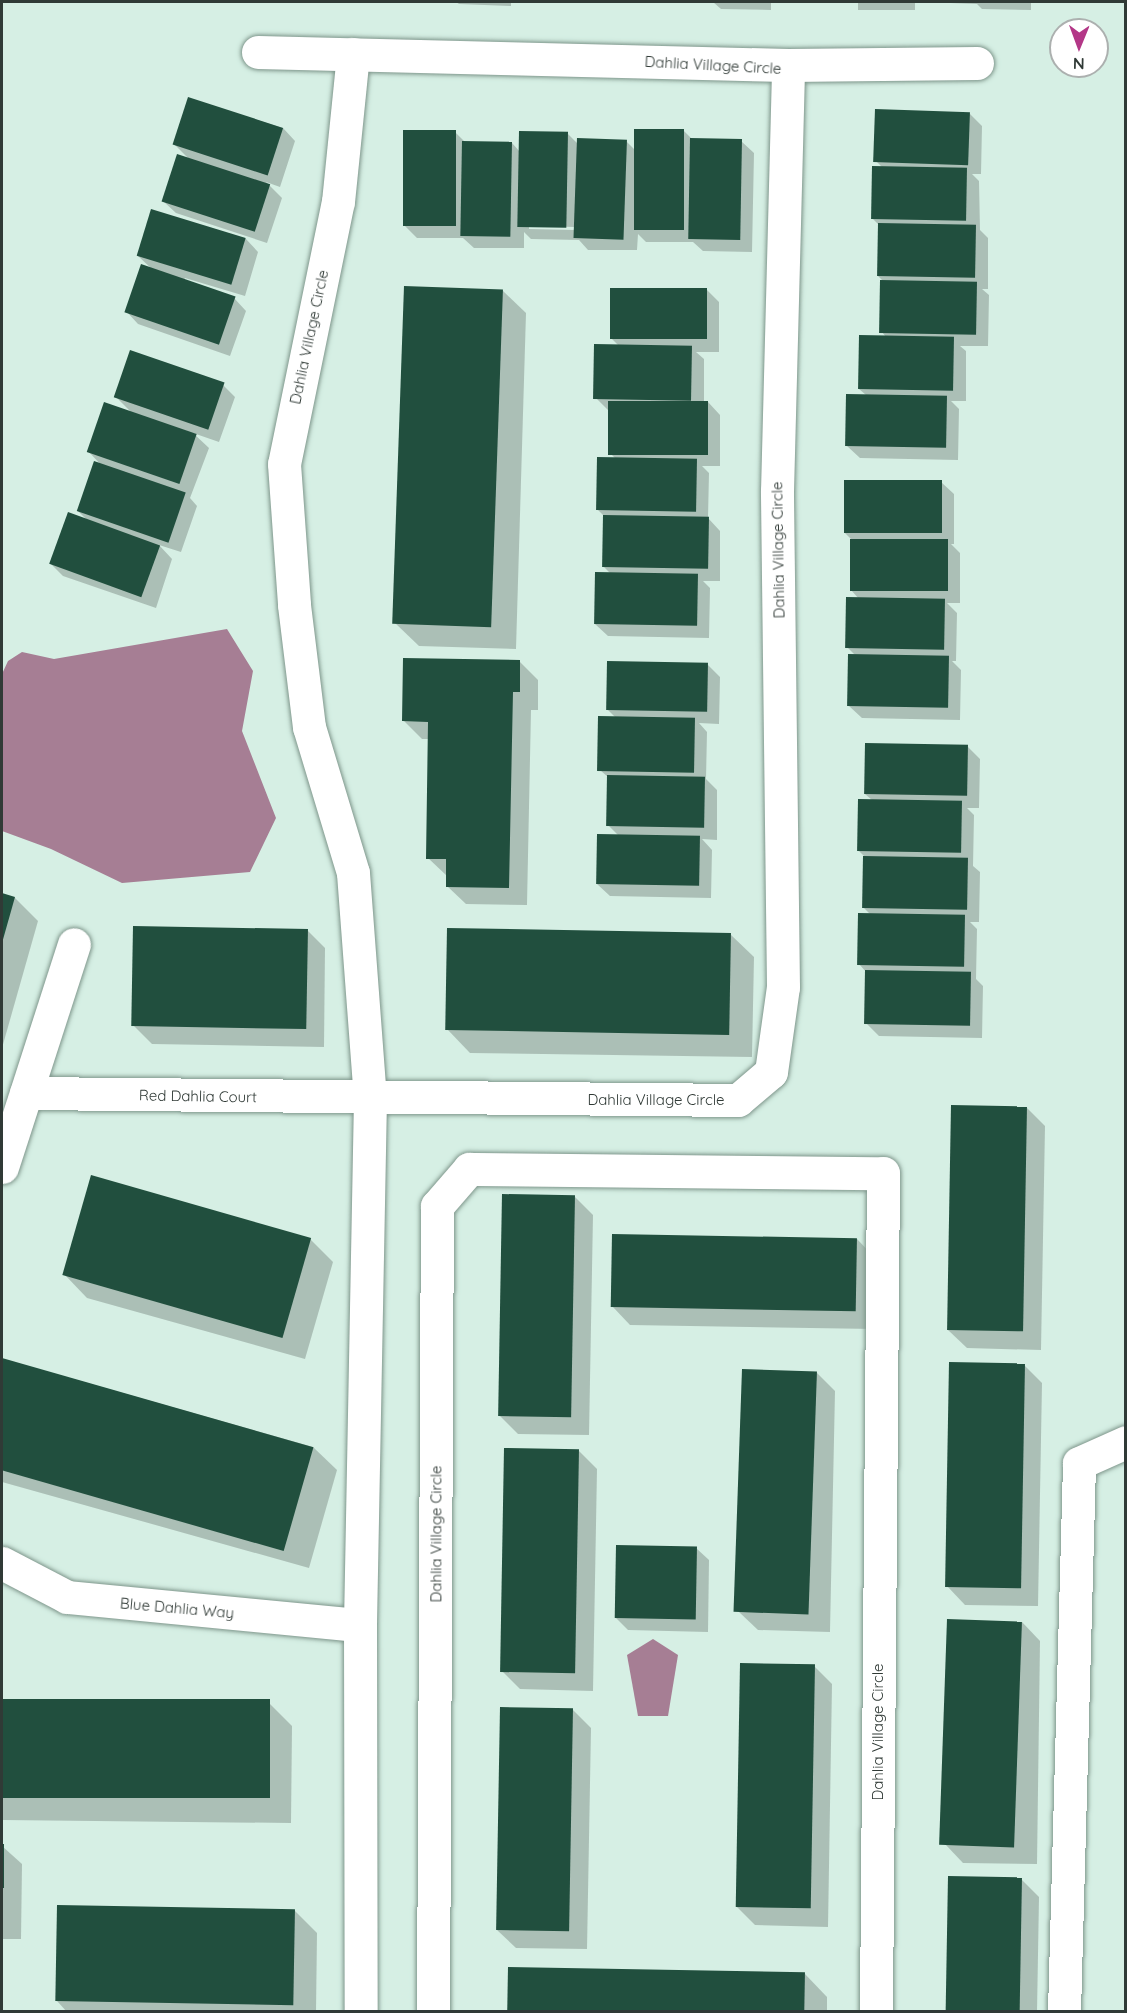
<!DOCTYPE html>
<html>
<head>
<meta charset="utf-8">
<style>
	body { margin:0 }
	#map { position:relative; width:1127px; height:2013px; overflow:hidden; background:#d6efe4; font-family:Quicksand,sans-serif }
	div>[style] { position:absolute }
	.water>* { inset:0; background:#a67e94 }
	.shadow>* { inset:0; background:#0003; transform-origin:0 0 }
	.building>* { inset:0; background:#214f3e; transform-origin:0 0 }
	.roads { filter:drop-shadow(0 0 2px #7e968b) drop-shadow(0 0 2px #7e968b) }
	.minor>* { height:33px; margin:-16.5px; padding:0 16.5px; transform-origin:16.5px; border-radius:16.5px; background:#fff }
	span { translate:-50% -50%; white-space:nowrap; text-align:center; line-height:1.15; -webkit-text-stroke:6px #fff; paint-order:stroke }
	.street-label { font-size:15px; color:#303a36 }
	.frame { position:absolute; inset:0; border:3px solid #303a36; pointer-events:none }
	.north { position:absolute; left:1049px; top:18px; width:60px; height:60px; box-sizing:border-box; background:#fff; border:2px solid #acb0af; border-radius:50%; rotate:181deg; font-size:16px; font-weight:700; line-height:24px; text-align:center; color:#303a36 }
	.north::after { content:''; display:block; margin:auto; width:21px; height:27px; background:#b33787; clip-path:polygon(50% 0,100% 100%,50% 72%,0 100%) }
</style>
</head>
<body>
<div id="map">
	<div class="water">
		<i style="clip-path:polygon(227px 629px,253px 671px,242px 731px,276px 818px,250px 872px,122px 883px,51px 849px,2px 831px,2px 674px,8px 661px,22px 652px,54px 659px)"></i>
		<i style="clip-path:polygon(653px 1639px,678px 1655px,668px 1716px,638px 1716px,627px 1655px)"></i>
	</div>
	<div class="shadow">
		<i style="clip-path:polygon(456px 2px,511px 2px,511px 6px,459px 4px)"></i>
		<i style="clip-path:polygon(605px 2px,655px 2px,655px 3px)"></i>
		<i style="clip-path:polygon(713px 2px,771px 2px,771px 10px,721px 9px)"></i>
		<i style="left:858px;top:2px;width:57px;height:8px"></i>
		<i style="clip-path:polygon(923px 2px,1031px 2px,1031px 10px,982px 9px,977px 4px)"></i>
		<i style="clip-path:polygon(189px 99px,283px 128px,295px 141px,280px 187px,266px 182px,282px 198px,267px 243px,176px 213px,163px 201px,190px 160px,174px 144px)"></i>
		<i style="clip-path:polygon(970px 114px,982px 126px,981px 174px,972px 174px,979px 181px,980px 230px,988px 238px,988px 289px,982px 289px,989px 295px,988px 346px,960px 346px,966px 351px,966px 401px,951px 401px,959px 409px,958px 460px,860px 458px,847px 446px,866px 395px,859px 389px,886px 337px,882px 332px,882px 280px,878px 276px,879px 225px,872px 218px,882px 167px,876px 161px)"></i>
		<i style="clip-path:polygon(evenodd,683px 130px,692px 139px,741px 141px,754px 153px,752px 252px,703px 251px,693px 242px,646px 242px,638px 234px,637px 250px,588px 250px,579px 240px,531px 239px,524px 232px,524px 248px,474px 248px,463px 238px,417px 238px,404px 225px,455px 132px,466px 143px,512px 143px,520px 152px,568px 134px,578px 144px,626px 141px,635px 150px,683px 130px,529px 226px,575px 227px,575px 230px,529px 229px,529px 226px)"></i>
		<i style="clip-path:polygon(246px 239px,258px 252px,245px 296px,185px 278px,184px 281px,234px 298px,246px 311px,230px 356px,138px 324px,126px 311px,153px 270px,138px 256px)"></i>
		<i style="clip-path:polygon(502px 290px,526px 313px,516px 649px,419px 646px,395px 623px)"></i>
		<i style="clip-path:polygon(707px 290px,719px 302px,719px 352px,696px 352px,704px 359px,704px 402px,708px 402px,720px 415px,720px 466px,702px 466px,709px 473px,708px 518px,720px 531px,720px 581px,703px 581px,710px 588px,709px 638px,608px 636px,595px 624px,611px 574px,604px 567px,605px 517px,597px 509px,616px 459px,610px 453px,609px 411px,596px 398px,619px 346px,611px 338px)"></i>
		<i style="clip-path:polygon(223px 385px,235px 397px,219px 442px,193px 433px,209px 448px,190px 498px,197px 506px,181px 552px,159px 545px,172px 559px,156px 608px,63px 576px,51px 564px,88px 521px,78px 511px,102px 466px,89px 452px,132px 413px,116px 397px)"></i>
		<i style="clip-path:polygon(941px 482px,954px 494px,954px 544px,951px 544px,960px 553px,960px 603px,947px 603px,957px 613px,956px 661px,952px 661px,961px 670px,960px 720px,862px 718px,849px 706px,855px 655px,847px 647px,859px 599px,851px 590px,851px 539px,844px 532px)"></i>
		<i style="clip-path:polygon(520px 662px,538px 680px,538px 710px,531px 710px,527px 905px,466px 904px,447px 886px,447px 876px,428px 858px,430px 739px,422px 739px,404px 721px)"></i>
		<i style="clip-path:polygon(707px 664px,720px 677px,719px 724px,699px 723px,707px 732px,706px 779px,717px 790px,717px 840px,702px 839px,712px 850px,711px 898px,610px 896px,597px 884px,619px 836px,608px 825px,609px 778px,600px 770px,616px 718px,608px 710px)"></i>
		<i style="clip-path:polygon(967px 746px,980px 759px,979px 808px,967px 808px,974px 815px,973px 866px,980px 872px,979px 922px,970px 922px,977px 929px,976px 979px,983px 986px,982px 1038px,879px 1036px,866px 1023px,867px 973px,859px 964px,870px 914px,863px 907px,864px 856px,859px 851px,872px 800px,865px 794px)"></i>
		<i style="clip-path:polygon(2px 894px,15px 898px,38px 921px,2px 1048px)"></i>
		<i style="clip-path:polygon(307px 930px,325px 948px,324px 1047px,152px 1044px,133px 1025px)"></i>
		<i style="clip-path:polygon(730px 934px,754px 957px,752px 1057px,470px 1053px,447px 1029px)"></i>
		<i style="clip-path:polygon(1027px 1108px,1045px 1126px,1041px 1350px,967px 1348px,948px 1330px)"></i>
		<i style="clip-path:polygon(575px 1197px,593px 1215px,589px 1435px,518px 1434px,500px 1416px)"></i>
		<i style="clip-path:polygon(310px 1239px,333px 1262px,305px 1359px,87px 1298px,64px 1274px)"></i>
		<i style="clip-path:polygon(857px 1239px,875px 1258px,874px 1329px,630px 1325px,612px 1306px)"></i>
		<i style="clip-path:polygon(2px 1359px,313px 1447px,337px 1470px,309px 1568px,2px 1482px)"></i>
		<i style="clip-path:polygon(1024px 1365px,1042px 1383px,1038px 1606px,965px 1605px,947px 1586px)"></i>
		<i style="clip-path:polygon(816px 1372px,835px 1391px,830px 1632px,758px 1630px,739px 1612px)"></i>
		<i style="clip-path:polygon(579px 1451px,597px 1469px,593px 1691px,520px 1689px,502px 1671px)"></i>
		<i style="clip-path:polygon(696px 1548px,709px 1560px,708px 1632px,628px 1630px,616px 1618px)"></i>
		<i style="clip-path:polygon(1022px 1622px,1040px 1641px,1037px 1864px,963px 1863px,945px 1844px)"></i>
		<i style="clip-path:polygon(814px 1666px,832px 1684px,828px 1927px,755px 1925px,737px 1907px)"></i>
		<i style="clip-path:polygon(2px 1700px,269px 1703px,292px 1726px,291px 1823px,2px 1820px)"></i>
		<i style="clip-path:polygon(572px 1709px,591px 1728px,587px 1949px,516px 1948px,497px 1930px)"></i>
		<i style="clip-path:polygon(2px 1846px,22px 1864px,21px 1939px,2px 1939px)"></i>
		<i style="clip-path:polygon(1021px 1879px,1039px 1897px,1037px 2012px,947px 2012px)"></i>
		<i style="clip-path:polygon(294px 1910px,317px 1933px,316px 2012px,67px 2012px,57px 2001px)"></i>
		<i style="clip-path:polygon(804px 1973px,827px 1997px,827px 2012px,508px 2012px)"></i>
	</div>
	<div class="building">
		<i style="left:188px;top:97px;width:100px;height:50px;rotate:18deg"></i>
		<i style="left:875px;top:109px;width:95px;height:53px;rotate:2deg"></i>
		<i style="left:634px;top:129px;width:50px;height:101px"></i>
		<i style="left:403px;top:130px;width:53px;height:96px"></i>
		<i style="left:519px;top:131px;width:49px;height:96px;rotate:1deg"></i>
		<i style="left:577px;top:138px;width:50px;height:100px;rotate:2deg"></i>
		<i style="left:690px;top:138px;width:52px;height:101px;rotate:1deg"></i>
		<i style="left:462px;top:141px;width:50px;height:95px;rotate:1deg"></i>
		<i style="left:177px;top:154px;width:98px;height:50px;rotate:18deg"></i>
		<i style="left:872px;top:166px;width:95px;height:53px;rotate:1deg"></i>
		<i style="left:151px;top:209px;width:99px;height:49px;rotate:17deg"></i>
		<i style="left:878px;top:223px;width:98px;height:53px;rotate:1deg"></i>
		<i style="left:141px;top:264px;width:100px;height:51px;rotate:19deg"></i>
		<i style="left:880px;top:280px;width:97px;height:53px;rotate:1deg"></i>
		<i style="left:404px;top:286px;width:99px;height:338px;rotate:2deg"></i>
		<i style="left:610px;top:288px;width:97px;height:51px"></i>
		<i style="left:859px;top:335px;width:95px;height:54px;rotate:1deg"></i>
		<i style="left:594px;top:344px;width:98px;height:55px;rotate:1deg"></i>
		<i style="left:130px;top:350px;width:100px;height:50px;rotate:19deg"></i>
		<i style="left:846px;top:394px;width:101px;height:52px;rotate:1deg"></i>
		<i style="left:708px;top:401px;width:54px;height:100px;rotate:90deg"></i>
		<i style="left:104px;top:402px;width:98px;height:53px;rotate:19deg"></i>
		<i style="left:597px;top:457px;width:100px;height:53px;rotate:1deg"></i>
		<i style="left:94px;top:461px;width:97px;height:53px;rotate:19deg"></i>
		<i style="left:844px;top:480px;width:98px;height:53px"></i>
		<i style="left:68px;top:512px;width:98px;height:55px;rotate:20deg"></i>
		<i style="left:603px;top:515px;width:106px;height:52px;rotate:1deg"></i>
		<i style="left:948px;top:539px;width:52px;height:98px;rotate:90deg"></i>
		<i style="left:595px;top:572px;width:103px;height:52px;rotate:1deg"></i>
		<i style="left:846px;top:597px;width:99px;height:51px;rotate:1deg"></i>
		<i style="left:848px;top:654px;width:101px;height:52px;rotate:1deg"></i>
		<i style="clip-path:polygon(403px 658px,520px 660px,520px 692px,513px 692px,509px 888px,446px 887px,446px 859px,426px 859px,428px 722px,402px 721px)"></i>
		<i style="left:607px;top:661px;width:101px;height:49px;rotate:1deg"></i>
		<i style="left:598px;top:716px;width:97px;height:55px;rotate:1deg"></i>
		<i style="left:865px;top:743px;width:103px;height:51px;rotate:1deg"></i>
		<i style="left:607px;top:775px;width:98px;height:51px;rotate:1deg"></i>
		<i style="left:858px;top:799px;width:104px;height:52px;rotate:1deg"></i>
		<i style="left:597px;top:834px;width:103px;height:50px;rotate:1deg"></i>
		<i style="left:863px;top:856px;width:105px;height:52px;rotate:1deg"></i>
		<i style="clip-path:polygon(2px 893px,15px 897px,2px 943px)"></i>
		<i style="left:858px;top:913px;width:107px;height:52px;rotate:1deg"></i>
		<i style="left:133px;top:926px;width:175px;height:100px;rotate:1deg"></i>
		<i style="left:447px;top:928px;width:284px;height:102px;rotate:1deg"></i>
		<i style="left:865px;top:970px;width:106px;height:54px;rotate:1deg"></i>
		<i style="left:951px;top:1105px;width:76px;height:225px;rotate:1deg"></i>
		<i style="left:91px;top:1175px;width:229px;height:104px;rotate:16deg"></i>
		<i style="left:502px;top:1194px;width:73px;height:222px;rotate:1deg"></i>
		<i style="left:612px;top:1234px;width:245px;height:73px;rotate:1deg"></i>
		<i style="left:2px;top:1358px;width:324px;height:108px;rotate:16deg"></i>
		<i style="left:949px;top:1362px;width:76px;height:225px;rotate:1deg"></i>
		<i style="left:742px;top:1369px;width:75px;height:243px;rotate:2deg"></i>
		<i style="left:504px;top:1448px;width:75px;height:224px;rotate:1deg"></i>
		<i style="left:616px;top:1545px;width:81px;height:73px;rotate:1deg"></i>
		<i style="left:947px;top:1619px;width:75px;height:226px;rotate:2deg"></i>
		<i style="left:740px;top:1663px;width:75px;height:244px;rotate:1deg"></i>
		<i style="left:2px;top:1699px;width:268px;height:99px"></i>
		<i style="left:500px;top:1707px;width:73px;height:223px;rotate:1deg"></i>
		<i style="left:2px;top:1844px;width:2px;height:44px"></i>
		<i style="left:948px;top:1876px;width:74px;height:136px;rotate:1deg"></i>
		<i style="left:57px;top:1905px;width:238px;height:96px;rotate:1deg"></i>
		<i style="left:508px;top:1967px;width:297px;height:45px;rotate:1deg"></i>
	</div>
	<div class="roads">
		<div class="minor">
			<i style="left:258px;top:52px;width:530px;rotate:1.41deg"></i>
			<i style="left:788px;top:65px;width:189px;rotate:-0.6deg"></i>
			<i style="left:353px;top:54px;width:148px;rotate:95.8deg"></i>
			<i style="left:338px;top:201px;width:268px;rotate:101.6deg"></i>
			<i style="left:284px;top:464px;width:141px;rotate:85.9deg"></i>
			<i style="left:294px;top:605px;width:123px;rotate:83deg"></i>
			<i style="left:309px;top:727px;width:152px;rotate:73.2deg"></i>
			<i style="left:353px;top:873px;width:226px;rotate:85.7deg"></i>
			<i style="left:370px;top:1098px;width:527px;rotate:91.09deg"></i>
			<i style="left:360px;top:1625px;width:387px;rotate:89.9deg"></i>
			<i style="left:26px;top:1093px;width:712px;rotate:0.56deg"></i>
			<i style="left:738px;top:1100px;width:43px;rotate:-40.3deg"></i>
			<i style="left:771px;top:1072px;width:86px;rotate:-82deg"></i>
			<i style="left:783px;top:987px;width:496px;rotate:-90.7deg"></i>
			<i style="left:777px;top:491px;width:426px;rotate:-88.5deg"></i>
			<i style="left:2px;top:1167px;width:234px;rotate:-72.1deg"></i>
			<i style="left:2px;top:1563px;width:73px;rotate:27.6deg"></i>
			<i style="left:67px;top:1597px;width:294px;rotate:5.5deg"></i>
			<i style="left:433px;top:2012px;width:806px;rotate:-89.72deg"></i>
			<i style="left:437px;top:1206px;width:49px;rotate:-49.1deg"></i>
			<i style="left:469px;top:1169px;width:414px;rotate:0.6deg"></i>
			<i style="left:883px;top:1173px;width:839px;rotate:90.48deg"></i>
			<i style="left:1064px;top:2012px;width:549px;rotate:-88.43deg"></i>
			<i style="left:1079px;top:1463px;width:51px;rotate:-24.1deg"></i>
		</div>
	</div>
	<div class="street-label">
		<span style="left:713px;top:65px;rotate:3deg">Dahlia Village Circle</span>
		<span style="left:309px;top:337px;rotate:-78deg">Dahlia Village Circle</span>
		<span style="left:778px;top:550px;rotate:-91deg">Dahlia Village Circle</span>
		<span style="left:198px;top:1096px;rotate:1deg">Red Dahlia Court</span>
		<span style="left:656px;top:1100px">Dahlia Village Circle</span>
		<span style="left:436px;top:1534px;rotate:-90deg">Dahlia Village Circle</span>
		<span style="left:177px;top:1608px;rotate:5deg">Blue Dahlia Way</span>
		<span style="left:878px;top:1732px;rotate:-90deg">Dahlia Village Circle</span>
	</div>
	<div class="frame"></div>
	<div class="north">N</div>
</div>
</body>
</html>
